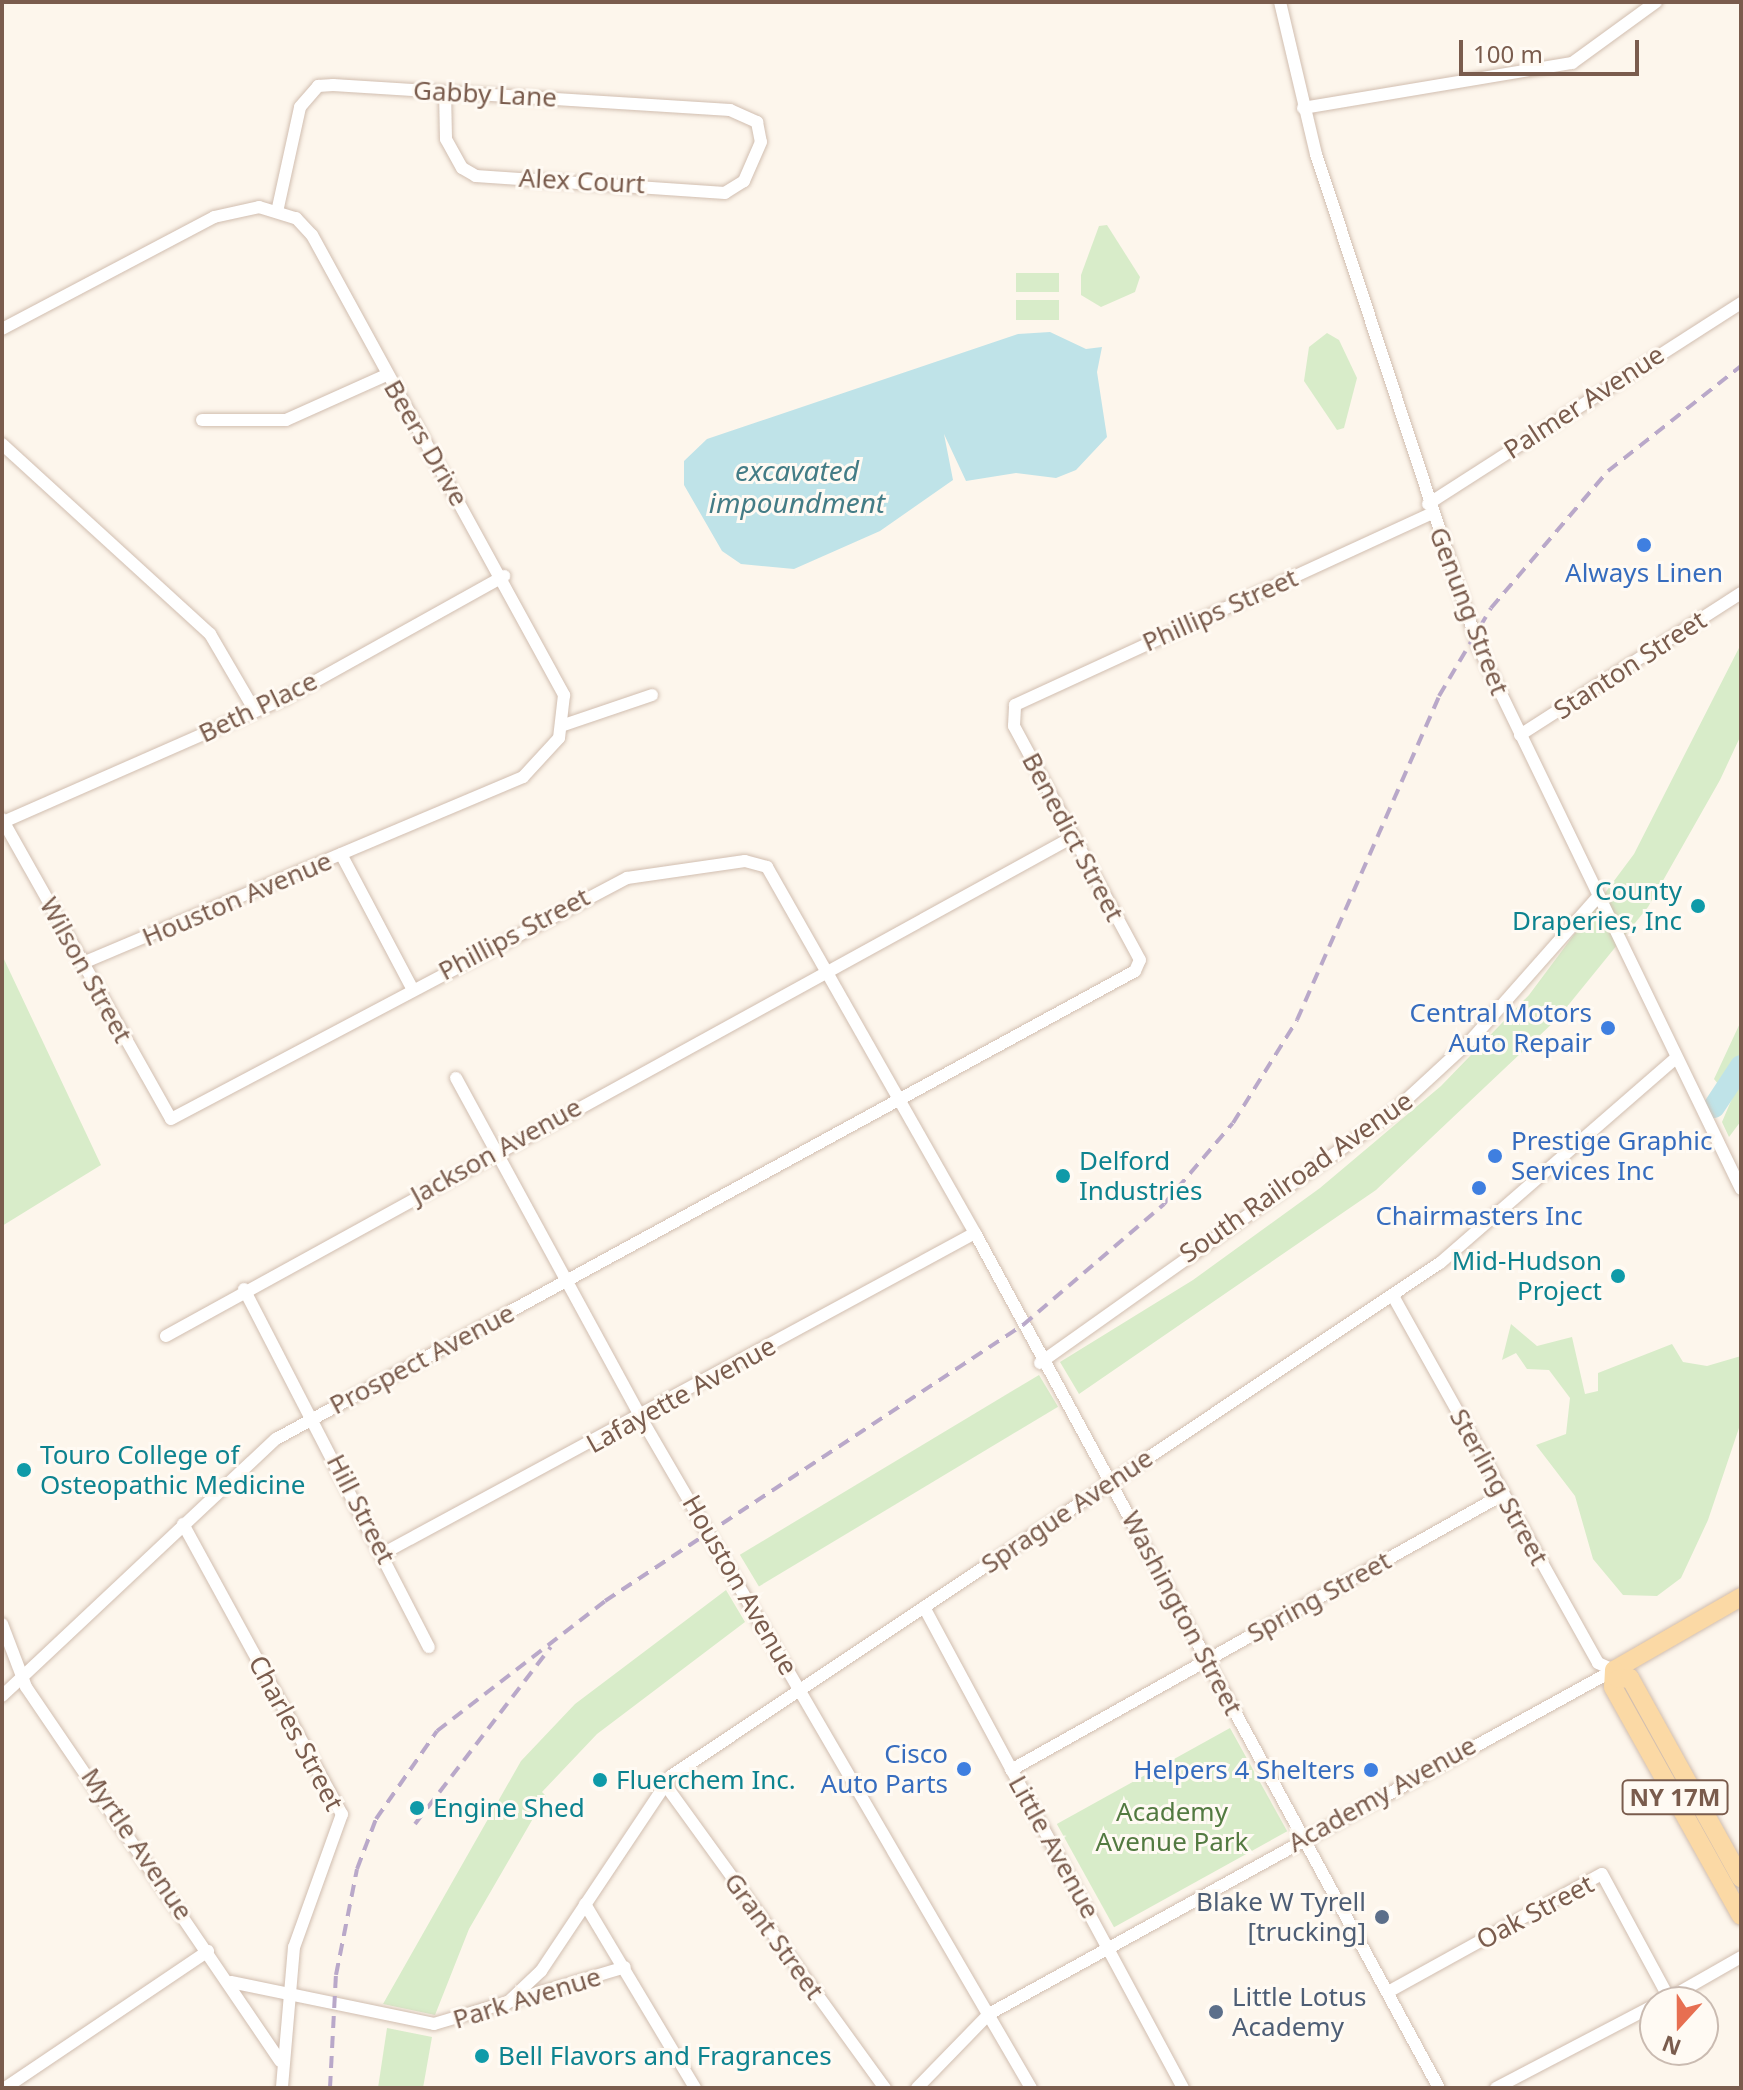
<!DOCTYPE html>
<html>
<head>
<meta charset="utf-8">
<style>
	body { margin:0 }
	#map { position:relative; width:1743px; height:2090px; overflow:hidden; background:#fdf6ec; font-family:"Noto Sans",sans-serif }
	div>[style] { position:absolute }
	.green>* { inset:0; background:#d8ecc9; transform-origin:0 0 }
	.water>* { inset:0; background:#bfe3e8 }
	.river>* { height:22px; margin:-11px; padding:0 11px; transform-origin:11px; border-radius:11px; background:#bfe3e8 }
	.roads { filter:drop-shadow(0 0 2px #d1beb0) drop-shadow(0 0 2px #d1beb0) }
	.street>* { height:12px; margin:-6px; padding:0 6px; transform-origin:6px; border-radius:6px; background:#fff }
	.primary>* { height:18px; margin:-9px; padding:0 9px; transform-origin:9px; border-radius:9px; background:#fbd9a5 }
	.rail>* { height:4px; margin-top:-2px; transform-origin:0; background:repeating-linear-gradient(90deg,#b9a8c9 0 12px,transparent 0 20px) }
	.dots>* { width:22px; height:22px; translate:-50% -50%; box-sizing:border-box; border:4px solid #fffaf3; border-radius:50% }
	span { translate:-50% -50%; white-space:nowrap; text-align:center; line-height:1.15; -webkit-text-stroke:6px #fffaf3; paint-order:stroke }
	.shield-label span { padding:2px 6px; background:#fffaf3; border:2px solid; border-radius:6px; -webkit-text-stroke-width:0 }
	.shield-label { font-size:24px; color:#7a5c4d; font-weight:700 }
	.street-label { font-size:26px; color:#7a5c4d }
	.shop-label { font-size:26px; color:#366cbe }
	.right { translate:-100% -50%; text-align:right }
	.left { translate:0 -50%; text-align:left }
	.culture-label { font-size:26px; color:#0d838f }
	.park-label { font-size:26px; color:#537a41 }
	.service-label { font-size:26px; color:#4e5e75 }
	.water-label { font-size:28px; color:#437c86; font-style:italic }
	.frame { position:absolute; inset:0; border:4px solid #7a5c4d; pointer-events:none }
	.north { position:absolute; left:1639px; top:1986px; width:80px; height:80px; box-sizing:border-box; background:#fffaf3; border:2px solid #cabbb1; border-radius:50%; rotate:201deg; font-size:22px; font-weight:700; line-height:32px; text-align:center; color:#7a5c4d }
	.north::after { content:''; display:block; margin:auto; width:28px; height:36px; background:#e76f51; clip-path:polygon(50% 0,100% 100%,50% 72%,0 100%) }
	.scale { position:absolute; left:1459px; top:40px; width:180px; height:36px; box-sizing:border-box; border:4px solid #7a5c4d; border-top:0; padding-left:10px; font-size:24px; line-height:28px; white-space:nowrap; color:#7a5c4d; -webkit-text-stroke:6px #fffaf3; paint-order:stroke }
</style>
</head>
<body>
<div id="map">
	<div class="green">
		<i style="clip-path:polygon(1107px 225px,1140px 277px,1135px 292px,1101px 307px,1081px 295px,1081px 275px,1099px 226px)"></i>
		<i style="left:1016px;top:273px;width:43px;height:19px"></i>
		<i style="left:1016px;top:300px;width:43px;height:20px"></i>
		<i style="clip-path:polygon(1327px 333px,1339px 340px,1357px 378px,1344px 428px,1337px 430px,1304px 381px,1309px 347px)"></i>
		<i style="clip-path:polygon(1741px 644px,1741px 735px,1720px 780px,1648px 907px,1557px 1019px,1376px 1190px,1079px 1394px,1060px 1362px,1193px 1280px,1320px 1188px,1441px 1086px,1529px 995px,1634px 854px)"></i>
		<i style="clip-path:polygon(2px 955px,101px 1165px,2px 1226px)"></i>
		<i style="clip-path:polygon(1741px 1021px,1741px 1121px,1729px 1137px,1722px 1122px,1739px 1082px,1724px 1091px,1714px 1079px)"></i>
		<i style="clip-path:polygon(1511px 1324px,1537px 1346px,1572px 1337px,1585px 1394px,1598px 1391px,1598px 1373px,1672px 1344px,1683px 1362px,1707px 1366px,1741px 1356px,1741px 1422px,1708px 1520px,1681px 1578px,1657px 1596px,1623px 1595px,1593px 1559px,1575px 1496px,1536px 1445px,1566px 1434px,1570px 1398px,1549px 1370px,1527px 1369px,1516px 1353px,1502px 1360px)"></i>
		<i style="left:1039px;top:1375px;width:37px;height:349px;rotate:59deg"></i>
		<i style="clip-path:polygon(726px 1590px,745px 1622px,597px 1734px,542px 1792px,546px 1796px,469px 1929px,435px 2015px,383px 2004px,521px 1761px,575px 1704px)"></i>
		<i style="left:1230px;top:1728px;width:118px;height:198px;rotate:61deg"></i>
		<i style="clip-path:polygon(387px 2028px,432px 2037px,423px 2088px,378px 2088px)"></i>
	</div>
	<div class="water">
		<i style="clip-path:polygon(1018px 334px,1050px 332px,1086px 349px,1102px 347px,1097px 372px,1107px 437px,1076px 470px,1056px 478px,1016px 473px,966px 481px,944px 434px,953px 480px,880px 531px,794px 569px,741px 564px,722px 551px,684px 485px,684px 461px,707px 439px)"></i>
	</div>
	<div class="river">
		<i style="left:1714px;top:1107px;width:49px;rotate:-56.6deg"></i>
	</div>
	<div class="roads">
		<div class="street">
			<i style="left:1280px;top:2px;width:156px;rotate:76.7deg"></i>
			<i style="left:1316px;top:154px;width:518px;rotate:71.77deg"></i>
			<i style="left:1478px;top:646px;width:603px;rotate:64.16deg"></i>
			<i style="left:1303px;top:108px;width:273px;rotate:-9.5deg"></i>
			<i style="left:1572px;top:63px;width:104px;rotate:-36deg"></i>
			<i style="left:277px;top:212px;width:107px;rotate:-77.6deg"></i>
			<i style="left:300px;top:107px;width:28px;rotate:-49deg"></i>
			<i style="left:318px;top:86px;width:15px;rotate:-4deg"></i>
			<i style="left:333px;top:85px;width:398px;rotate:3.6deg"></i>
			<i style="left:730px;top:110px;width:30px;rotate:24deg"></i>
			<i style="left:757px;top:122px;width:20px;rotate:79deg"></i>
			<i style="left:761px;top:142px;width:43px;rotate:113.6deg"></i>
			<i style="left:744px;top:181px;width:22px;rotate:148deg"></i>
			<i style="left:725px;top:193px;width:250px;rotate:-176.1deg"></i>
			<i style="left:476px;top:176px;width:16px;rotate:-150deg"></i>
			<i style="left:462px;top:168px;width:33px;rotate:-119deg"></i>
			<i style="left:446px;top:139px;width:47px;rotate:-91.2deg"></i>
			<i style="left:2px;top:329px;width:240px;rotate:-27.8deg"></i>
			<i style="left:214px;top:217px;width:46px;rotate:-12.5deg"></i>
			<i style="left:259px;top:207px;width:39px;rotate:17deg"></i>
			<i style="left:296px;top:218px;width:23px;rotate:47deg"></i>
			<i style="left:312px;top:235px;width:525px;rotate:61.28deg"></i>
			<i style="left:564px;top:695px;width:43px;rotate:96.6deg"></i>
			<i style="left:559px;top:738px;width:53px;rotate:132.7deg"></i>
			<i style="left:523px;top:777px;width:479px;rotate:157.1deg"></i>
			<i style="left:202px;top:420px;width:84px"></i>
			<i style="left:286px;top:420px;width:110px;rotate:-24.2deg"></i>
			<i style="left:2px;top:444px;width:282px;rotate:42.4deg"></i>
			<i style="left:210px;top:634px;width:89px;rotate:59.7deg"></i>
			<i style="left:1428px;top:504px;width:372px;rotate:-32.7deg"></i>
			<i style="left:564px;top:725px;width:93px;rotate:-18.8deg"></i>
			<i style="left:1520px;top:735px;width:263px;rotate:-32.7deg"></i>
			<i style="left:2px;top:819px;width:344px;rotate:60.6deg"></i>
			<i style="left:171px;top:1119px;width:516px;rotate:-27.86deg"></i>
			<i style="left:627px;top:878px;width:119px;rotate:-8.2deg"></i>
			<i style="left:745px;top:861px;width:23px;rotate:15deg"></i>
			<i style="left:767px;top:867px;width:421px;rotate:60.4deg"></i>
			<i style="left:975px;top:1233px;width:973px;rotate:61.51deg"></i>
			<i style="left:3px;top:822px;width:308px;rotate:-23.7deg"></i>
			<i style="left:285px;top:698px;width:251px;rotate:-29.1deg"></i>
			<i style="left:341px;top:854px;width:152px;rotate:62.1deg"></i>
			<i style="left:456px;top:1078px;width:387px;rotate:61.4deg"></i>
			<i style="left:641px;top:1418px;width:775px;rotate:59.8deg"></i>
			<i style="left:244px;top:1289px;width:403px;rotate:62.7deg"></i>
			<i style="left:1393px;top:1296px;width:420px;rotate:60.8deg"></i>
			<i style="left:1598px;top:1663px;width:17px;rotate:24deg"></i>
			<i style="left:166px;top:1336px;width:1035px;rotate:-28.82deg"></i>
			<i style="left:1040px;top:1363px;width:435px;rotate:-35.4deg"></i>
			<i style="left:1394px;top:1111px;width:106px;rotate:-42.7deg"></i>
			<i style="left:1472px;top:1039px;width:187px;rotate:-48.5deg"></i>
			<i style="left:183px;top:1524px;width:331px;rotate:61.3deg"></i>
			<i style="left:342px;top:1814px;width:141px;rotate:109.8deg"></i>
			<i style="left:294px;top:1947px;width:142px;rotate:94.9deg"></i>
			<i style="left:384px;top:1553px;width:672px;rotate:-28.43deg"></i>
			<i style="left:924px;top:1607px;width:546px;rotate:61.7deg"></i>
			<i style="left:2px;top:1624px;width:67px;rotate:69.1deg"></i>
			<i style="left:26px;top:1687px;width:452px;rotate:55.8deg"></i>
			<i style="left:2px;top:1696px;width:376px;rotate:-43.2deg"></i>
			<i style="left:276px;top:1439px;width:978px;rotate:-28.58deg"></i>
			<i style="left:1135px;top:971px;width:12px;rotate:-66deg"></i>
			<i style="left:1140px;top:960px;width:266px;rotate:-118.3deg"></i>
			<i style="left:1014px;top:726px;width:21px;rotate:-87deg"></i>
			<i style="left:1015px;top:705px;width:458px;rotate:-24.7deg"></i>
			<i style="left:1011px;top:1770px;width:563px;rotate:-29.25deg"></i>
			<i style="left:664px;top:1783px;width:377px;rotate:54.1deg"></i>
			<i style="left:585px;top:1904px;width:214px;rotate:59.1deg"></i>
			<i style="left:231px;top:1982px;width:207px;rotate:11.7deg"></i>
			<i style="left:434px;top:2024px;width:199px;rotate:-16.6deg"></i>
			<i style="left:1388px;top:1992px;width:244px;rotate:-28.9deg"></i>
			<i style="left:1602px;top:1874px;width:141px;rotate:61.6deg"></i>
			<i style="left:1664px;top:2001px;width:89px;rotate:-29.7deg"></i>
			<i style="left:505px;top:2005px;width:50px;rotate:-43.4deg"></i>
			<i style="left:541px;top:1971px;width:234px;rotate:-56.3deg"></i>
			<i style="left:671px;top:1776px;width:924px;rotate:-33.71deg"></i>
			<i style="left:1440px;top:1263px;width:313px;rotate:-41deg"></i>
			<i style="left:5px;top:2088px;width:245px;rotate:-34deg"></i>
			<i style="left:917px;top:2088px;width:103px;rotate:-45.8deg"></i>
			<i style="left:989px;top:2014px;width:713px;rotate:-28.83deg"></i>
			<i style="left:1496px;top:2088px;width:179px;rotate:-27.6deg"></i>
		</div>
		<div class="primary">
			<i style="left:1741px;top:1597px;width:146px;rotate:150.1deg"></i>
			<i style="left:1614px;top:1670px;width:17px;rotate:93deg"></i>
			<i style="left:1613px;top:1687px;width:262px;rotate:60.8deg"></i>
			<i style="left:1618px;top:1679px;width:12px;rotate:-5deg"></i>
			<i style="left:1630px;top:1678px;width:229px;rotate:61deg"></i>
		</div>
	</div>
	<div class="rail">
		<i style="left:415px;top:1824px;width:223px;rotate:-52.5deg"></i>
		<i style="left:330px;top:2088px;width:113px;rotate:-87deg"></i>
		<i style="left:336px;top:1975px;width:108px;rotate:-78.8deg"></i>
		<i style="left:357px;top:1869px;width:53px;rotate:-69.2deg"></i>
		<i style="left:376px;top:1819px;width:107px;rotate:-55.3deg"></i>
		<i style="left:437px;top:1731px;width:212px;rotate:-37.7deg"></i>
		<i style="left:605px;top:1601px;width:501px;rotate:-33.44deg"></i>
		<i style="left:1023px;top:1325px;width:186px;rotate:-40.6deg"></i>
		<i style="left:1164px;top:1204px;width:106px;rotate:-49.6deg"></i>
		<i style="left:1233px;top:1123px;width:121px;rotate:-58.1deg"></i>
		<i style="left:1297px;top:1020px;width:354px;rotate:-66.3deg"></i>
		<i style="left:1439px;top:696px;width:102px;rotate:-59.4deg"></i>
		<i style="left:1491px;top:608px;width:180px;rotate:-49.5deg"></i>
		<i style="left:1608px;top:471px;width:169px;rotate:-38.3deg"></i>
	</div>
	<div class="dots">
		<i style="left:1644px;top:545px;background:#3f7fe0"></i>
		<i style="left:1698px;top:906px;background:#0f9aa8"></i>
		<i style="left:1608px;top:1028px;background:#3f7fe0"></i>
		<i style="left:1495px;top:1156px;background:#3f7fe0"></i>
		<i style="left:1063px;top:1176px;background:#0f9aa8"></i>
		<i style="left:1479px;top:1188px;background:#3f7fe0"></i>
		<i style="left:1618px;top:1276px;background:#0f9aa8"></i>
		<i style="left:24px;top:1470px;background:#0f9aa8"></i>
		<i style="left:964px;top:1769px;background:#3f7fe0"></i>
		<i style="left:1371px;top:1770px;background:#3f7fe0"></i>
		<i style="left:600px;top:1780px;background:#0f9aa8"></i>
		<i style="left:417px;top:1808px;background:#0f9aa8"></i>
		<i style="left:1382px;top:1917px;background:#5c6f8a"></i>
		<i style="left:1216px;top:2012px;background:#5c6f8a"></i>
		<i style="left:482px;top:2056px;background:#0f9aa8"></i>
	</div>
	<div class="shield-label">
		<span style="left:1675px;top:1797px">NY 17M</span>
	</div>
	<div class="street-label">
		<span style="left:485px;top:94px;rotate:3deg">Gabby Lane</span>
		<span style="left:582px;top:181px;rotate:3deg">Alex Court</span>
		<span style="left:1584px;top:402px;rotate:-33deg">Palmer Avenue</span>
		<span style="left:426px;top:443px;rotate:60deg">Beers Drive</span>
		<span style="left:1220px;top:610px;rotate:-24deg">Phillips Street</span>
		<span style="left:1469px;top:611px;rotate:69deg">Genung Street</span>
		<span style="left:1630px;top:665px;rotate:-33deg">Stanton Street</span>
		<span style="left:258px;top:707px;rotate:-26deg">Beth Place</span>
		<span style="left:1073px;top:837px;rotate:62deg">Benedict Street</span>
		<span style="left:237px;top:899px;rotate:-23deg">Houston Avenue</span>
		<span style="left:514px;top:934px;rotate:-28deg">Phillips Street</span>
		<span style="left:86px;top:970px;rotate:61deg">Wilson Street</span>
		<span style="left:496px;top:1151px;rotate:-29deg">Jackson Avenue</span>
		<span style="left:1296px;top:1177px;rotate:-35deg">South Railroad Avenue</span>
		<span style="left:422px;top:1359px;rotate:-28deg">Prospect Avenue</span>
		<span style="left:681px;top:1395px;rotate:-29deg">Lafayette Avenue</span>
		<span style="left:1499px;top:1487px;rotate:61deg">Sterling Street</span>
		<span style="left:361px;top:1509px;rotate:63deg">Hill Street</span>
		<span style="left:1067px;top:1511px;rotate:-34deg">Sprague Avenue</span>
		<span style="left:740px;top:1585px;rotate:60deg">Houston Avenue</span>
		<span style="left:1319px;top:1597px;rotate:-29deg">Spring Street</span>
		<span style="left:1182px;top:1613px;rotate:62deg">Washington Street</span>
		<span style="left:296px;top:1733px;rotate:62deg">Charles Street</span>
		<span style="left:1382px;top:1794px;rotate:-29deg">Academy Avenue</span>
		<span style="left:137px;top:1844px;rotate:56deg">Myrtle Avenue</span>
		<span style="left:1054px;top:1847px;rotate:61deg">Little Avenue</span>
		<span style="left:1535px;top:1912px;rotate:-28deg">Oak Street</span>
		<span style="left:774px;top:1936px;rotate:54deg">Grant Street</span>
		<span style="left:527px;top:1998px;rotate:-17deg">Park Avenue</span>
	</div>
	<div class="shop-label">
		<span style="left:1644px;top:573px">Always Linen</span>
		<span class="right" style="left:1592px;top:1028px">Central Motors<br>Auto Repair</span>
		<span class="left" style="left:1511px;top:1156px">Prestige Graphic<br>Services Inc</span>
		<span style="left:1479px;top:1216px">Chairmasters Inc</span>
		<span class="right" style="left:948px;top:1769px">Cisco<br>Auto Parts</span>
		<span class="right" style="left:1355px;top:1770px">Helpers 4 Shelters</span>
	</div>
	<div class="culture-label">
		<span class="right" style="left:1682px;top:906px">County<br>Draperies, Inc</span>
		<span class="left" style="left:1079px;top:1176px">Delford<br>Industries</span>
		<span class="right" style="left:1602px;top:1276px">Mid-Hudson<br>Project</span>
		<span class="left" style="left:40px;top:1470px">Touro College of<br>Osteopathic Medicine</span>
		<span class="left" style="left:616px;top:1780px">Fluerchem Inc.</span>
		<span class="left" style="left:433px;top:1808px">Engine Shed</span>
		<span class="left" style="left:498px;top:2056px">Bell Flavors and Fragrances</span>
	</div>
	<div class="park-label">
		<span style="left:1172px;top:1827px">Academy<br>Avenue Park</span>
	</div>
	<div class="service-label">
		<span class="right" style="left:1366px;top:1917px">Blake W Tyrell<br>[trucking]</span>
		<span class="left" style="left:1232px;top:2012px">Little Lotus<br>Academy</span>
	</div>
	<div class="water-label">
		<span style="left:797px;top:486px">excavated<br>impoundment</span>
	</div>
	<div class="frame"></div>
	<div class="north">N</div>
	<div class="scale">100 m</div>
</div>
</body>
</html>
